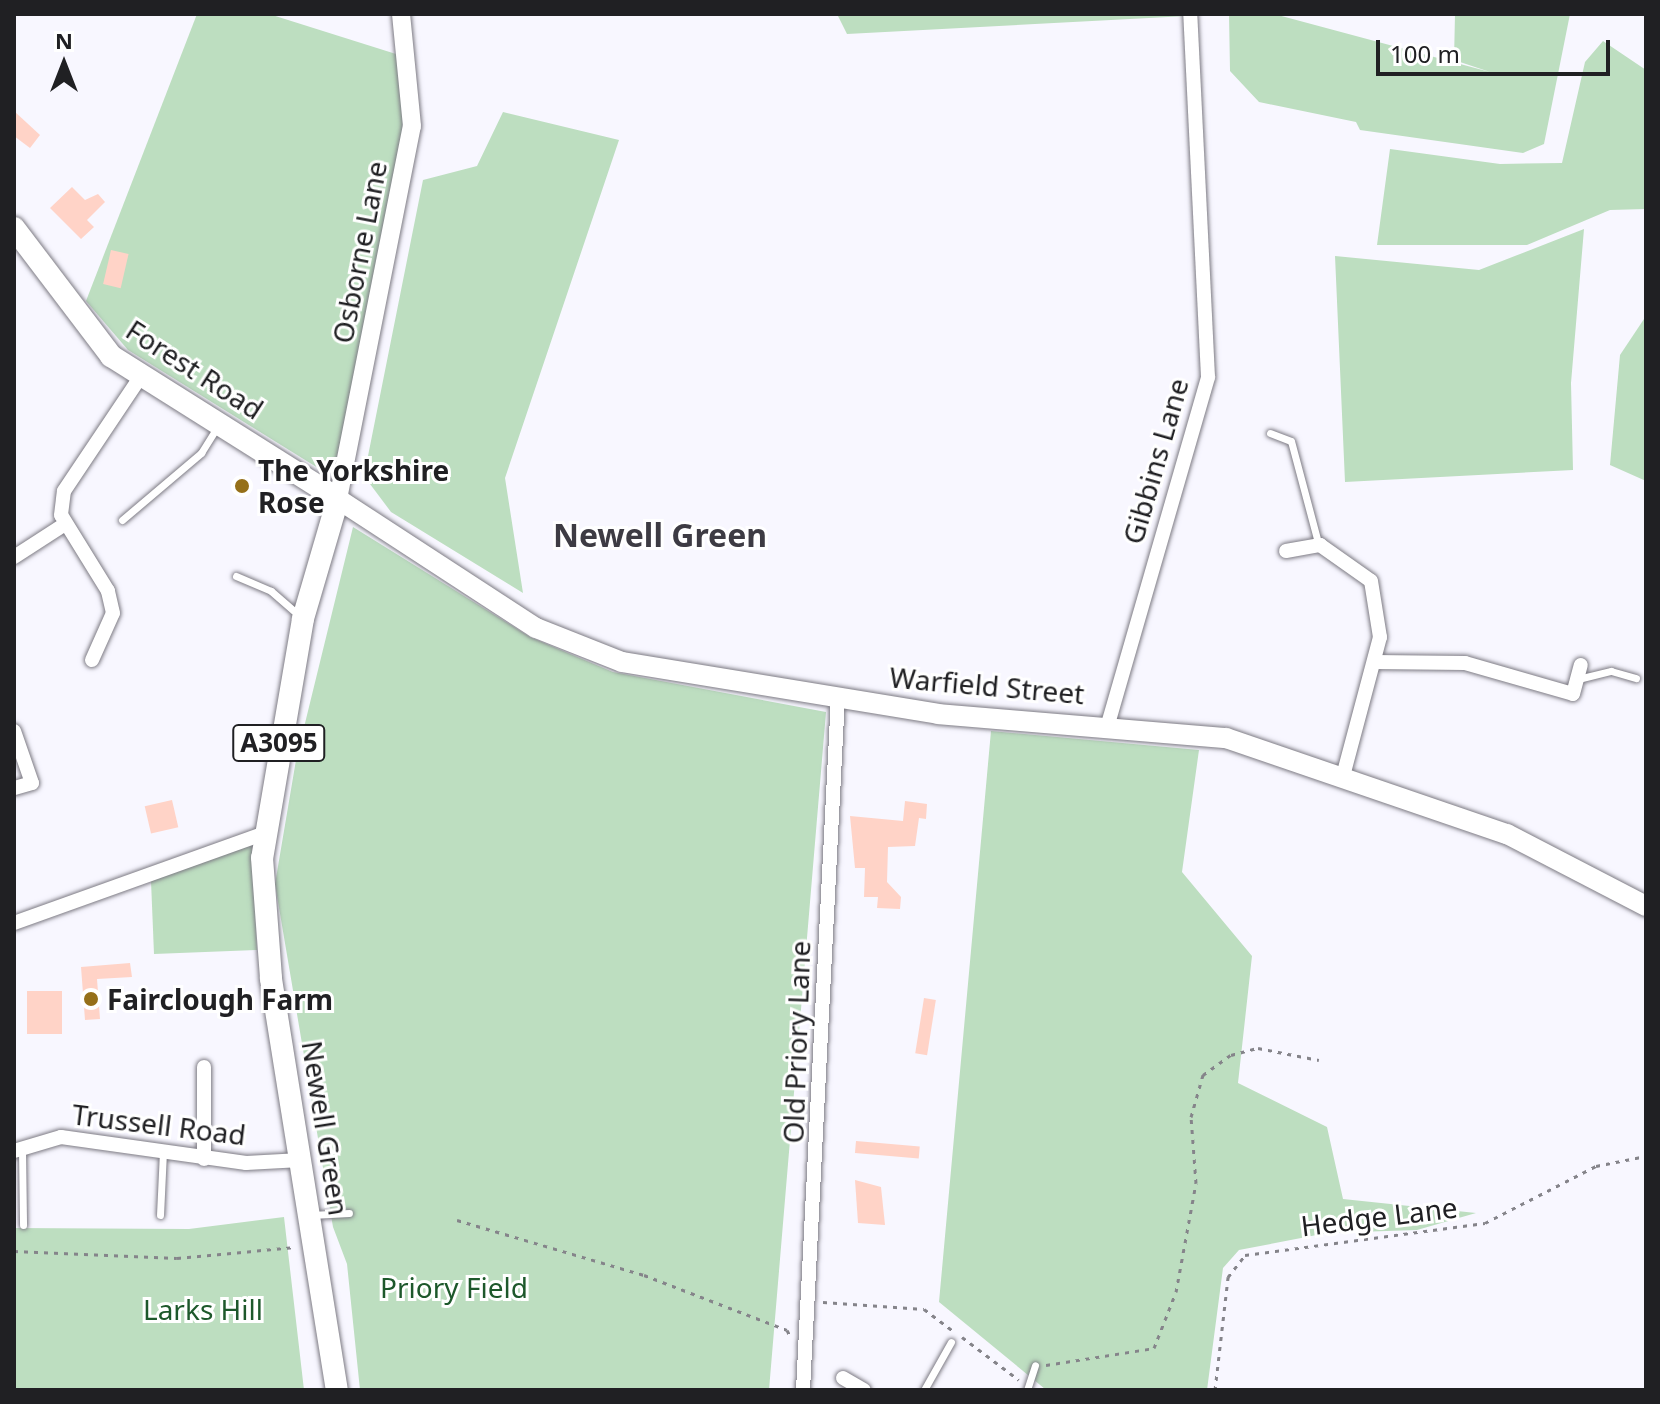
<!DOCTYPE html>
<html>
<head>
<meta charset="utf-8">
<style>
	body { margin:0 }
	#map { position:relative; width:1660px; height:1404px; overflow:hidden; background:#f8f7ff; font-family:"Noto Sans",sans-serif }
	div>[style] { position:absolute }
	.green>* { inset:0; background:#bddec0 }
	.building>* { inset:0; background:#ffd3c7; transform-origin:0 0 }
	.path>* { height:3px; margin-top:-1.5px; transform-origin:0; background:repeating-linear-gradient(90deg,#85848a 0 4px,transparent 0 10px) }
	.roads { filter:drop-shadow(0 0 2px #7d7b84) drop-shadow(0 0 2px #7d7b84) }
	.service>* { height:7px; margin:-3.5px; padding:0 3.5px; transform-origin:3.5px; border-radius:3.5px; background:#fff }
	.minor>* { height:14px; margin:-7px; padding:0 7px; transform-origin:7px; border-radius:7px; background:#fff }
	.tertiary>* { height:18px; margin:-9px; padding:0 9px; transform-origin:9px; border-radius:9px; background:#fff }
	.secondary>* { height:20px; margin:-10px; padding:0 10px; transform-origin:10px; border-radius:10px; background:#fff }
	.primary>* { height:22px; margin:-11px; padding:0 11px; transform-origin:11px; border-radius:11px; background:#fff }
	.dots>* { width:22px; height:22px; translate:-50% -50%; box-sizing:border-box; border:4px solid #fff; border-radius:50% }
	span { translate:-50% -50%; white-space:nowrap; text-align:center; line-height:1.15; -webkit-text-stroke:6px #fff; paint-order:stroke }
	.shield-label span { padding:2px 6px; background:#fff; border:2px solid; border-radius:6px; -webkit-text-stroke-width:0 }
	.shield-label { font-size:26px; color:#202023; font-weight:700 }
	.street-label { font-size:28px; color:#202023 }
	.poi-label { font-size:28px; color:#202023; font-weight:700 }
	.left { translate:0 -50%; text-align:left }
	.park-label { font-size:28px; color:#1d582b }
	.quarter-label { font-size:32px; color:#3d3b43; font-weight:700 }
	.frame { position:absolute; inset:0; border:16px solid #202023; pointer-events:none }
	.north { position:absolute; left:24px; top:24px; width:80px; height:80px; -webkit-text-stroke:6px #fff; paint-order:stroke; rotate:0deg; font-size:22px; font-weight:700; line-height:32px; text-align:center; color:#202023 }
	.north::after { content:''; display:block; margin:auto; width:28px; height:36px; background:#202023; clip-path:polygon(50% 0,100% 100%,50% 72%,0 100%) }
	.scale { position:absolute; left:1376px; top:40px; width:234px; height:36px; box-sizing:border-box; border:4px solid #202023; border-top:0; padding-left:10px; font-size:24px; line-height:28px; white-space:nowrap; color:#202023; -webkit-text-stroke:6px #fff; paint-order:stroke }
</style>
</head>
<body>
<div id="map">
	<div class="green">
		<i style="clip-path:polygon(197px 14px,269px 14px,415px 60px,399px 180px,336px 461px,318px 468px,128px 350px,86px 301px)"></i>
		<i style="clip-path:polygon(837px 14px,1187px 14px,1187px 16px,847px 34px)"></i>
		<i style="clip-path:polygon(1229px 14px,1274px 14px,1490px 72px,1454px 60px,1455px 14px,1570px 14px,1544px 144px,1523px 153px,1360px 130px,1356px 122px,1259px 102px,1230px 71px)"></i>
		<i style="clip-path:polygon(1603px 41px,1646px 70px,1646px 209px,1610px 210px,1527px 245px,1377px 245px,1390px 149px,1500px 164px,1562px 163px,1585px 62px)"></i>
		<i style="clip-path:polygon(503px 112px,619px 140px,505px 478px,523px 593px,391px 512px,364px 476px,423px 180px,477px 166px)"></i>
		<i style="clip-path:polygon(1584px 229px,1571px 383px,1573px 470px,1345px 482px,1335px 256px,1479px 270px)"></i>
		<i style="clip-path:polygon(1646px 316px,1646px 481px,1610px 465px,1620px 355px)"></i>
		<i style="clip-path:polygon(353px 527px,530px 637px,613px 672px,826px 712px,769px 1390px,360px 1390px,347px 1264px,333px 1227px,275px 884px,296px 760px)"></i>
		<i style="clip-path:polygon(991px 731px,1199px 750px,1182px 872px,1252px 956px,1238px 1083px,1327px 1127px,1343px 1199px,1476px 1213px,1417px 1230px,1327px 1233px,1239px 1250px,1223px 1268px,1207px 1390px,1045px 1389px,939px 1302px)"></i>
		<i style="clip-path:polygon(252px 843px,257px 950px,154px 954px,151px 881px)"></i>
		<i style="clip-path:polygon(284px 1217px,304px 1390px,14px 1390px,14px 1228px,189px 1229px)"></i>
	</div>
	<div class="building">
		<i style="clip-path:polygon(14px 111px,40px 135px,30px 148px,14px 136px)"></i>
		<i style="clip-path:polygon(72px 187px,85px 200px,98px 194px,105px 202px,87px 220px,94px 227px,81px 239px,50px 208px)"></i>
		<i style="left:111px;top:250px;width:18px;height:35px;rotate:13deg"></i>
		<i style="left:172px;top:800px;width:28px;height:28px;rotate:77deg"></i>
		<i style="clip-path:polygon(905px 801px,927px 804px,926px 819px,919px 818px,915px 846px,888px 847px,887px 882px,901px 897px,900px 909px,877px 908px,878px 897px,864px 897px,865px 868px,855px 868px,850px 816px,903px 821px)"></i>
		<i style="clip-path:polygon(130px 963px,132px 977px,97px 979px,100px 1019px,85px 1020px,81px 967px)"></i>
		<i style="left:27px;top:991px;width:35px;height:43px"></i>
		<i style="left:924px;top:998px;width:12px;height:56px;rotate:9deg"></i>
		<i style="left:856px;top:1141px;width:64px;height:12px;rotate:5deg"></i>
		<i style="clip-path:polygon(855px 1180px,881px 1187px,885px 1225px,858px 1223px)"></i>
	</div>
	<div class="path">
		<i style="left:457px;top:1220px;width:195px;rotate:16.4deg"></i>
		<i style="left:644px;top:1275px;width:153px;rotate:21deg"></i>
		<i style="left:787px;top:1330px;width:9px;rotate:63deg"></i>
		<i style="left:14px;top:1251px;width:163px;rotate:2.5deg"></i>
		<i style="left:177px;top:1258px;width:119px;rotate:-5.3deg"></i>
		<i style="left:823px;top:1302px;width:101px;rotate:4deg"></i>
		<i style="left:924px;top:1309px;width:39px;rotate:37deg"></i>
		<i style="left:962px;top:1337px;width:71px;rotate:37deg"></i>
		<i style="left:1046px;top:1365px;width:109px;rotate:-8.9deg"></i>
		<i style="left:1154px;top:1348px;width:60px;rotate:-68.6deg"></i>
		<i style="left:1176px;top:1292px;width:111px;rotate:-79.6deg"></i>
		<i style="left:1196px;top:1183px;width:66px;rotate:-94.3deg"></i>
		<i style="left:1191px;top:1117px;width:44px;rotate:-74.1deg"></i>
		<i style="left:1203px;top:1075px;width:34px;rotate:-36deg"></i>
		<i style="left:1231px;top:1055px;width:28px;rotate:-15deg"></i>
		<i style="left:1258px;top:1048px;width:62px;rotate:11.1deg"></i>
		<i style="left:1215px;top:1390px;width:114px;rotate:-83.4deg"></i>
		<i style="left:1228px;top:1277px;width:28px;rotate:-52deg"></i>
		<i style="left:1245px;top:1255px;width:242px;rotate:-7.6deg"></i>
		<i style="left:1485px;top:1223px;width:125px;rotate:-27.2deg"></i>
		<i style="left:1596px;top:1166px;width:51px;rotate:-11.3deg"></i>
	</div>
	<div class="roads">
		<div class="service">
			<i style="left:1270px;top:433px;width:22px;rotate:21deg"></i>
			<i style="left:1291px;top:441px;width:109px;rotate:75.1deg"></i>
			<i style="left:122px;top:520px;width:104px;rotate:-40.3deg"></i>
			<i style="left:201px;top:453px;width:28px;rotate:-58deg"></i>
			<i style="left:236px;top:576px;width:38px;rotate:23deg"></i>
			<i style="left:271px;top:591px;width:40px;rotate:41deg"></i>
			<i style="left:1578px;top:679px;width:34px;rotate:-14deg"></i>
			<i style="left:1611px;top:671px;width:26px;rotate:16deg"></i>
			<i style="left:22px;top:1150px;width:75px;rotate:89.2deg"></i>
			<i style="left:160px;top:1215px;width:64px;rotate:-87.3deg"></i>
			<i style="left:311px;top:1215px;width:38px;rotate:-3deg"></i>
			<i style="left:924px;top:1390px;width:55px;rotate:-60.6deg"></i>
			<i style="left:1027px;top:1390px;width:26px;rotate:-72deg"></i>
		</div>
		<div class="minor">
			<i style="left:1286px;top:551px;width:35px;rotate:-10deg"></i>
			<i style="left:1320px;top:545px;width:62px;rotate:35.2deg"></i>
			<i style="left:1371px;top:581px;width:57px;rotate:80.9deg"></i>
			<i style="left:1380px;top:637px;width:144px;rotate:104.9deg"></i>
			<i style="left:14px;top:557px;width:61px;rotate:-32.9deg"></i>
			<i style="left:92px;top:660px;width:51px;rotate:-65.9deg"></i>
			<i style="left:113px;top:613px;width:23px;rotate:-103deg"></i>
			<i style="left:108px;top:591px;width:89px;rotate:-121.7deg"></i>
			<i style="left:61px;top:515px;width:24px;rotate:-83deg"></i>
			<i style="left:64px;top:491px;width:138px;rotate:-56.2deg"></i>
			<i style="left:1374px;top:662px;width:91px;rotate:0.6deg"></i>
			<i style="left:1465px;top:663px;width:112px;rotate:16deg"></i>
			<i style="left:1573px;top:694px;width:30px;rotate:-75deg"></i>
			<i style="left:1108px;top:724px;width:361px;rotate:-73.9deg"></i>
			<i style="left:1208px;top:377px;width:363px;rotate:-92.8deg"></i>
			<i style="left:14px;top:731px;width:55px;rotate:70.9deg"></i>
			<i style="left:32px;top:783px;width:19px;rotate:164deg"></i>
			<i style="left:14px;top:923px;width:264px;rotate:-19.7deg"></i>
			<i style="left:14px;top:1151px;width:49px;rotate:-16.6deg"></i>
			<i style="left:61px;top:1137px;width:187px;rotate:8deg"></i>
			<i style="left:246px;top:1163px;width:55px;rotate:-3.1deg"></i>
			<i style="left:204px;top:1159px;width:92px;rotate:-90deg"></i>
			<i style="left:843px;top:1378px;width:24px;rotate:30deg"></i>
			<i style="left:803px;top:1390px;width:695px;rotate:-87.11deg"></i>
		</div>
		<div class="tertiary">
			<i style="left:338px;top:499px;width:380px;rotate:-78.8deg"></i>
			<i style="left:412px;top:126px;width:113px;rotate:-95.6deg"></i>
		</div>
		<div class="secondary">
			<i style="left:338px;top:499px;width:236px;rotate:33.1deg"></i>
			<i style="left:536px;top:628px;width:92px;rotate:21.6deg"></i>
			<i style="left:622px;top:662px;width:320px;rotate:9.3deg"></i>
			<i style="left:938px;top:714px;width:289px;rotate:4.8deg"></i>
			<i style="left:1226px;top:738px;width:297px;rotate:18.9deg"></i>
			<i style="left:1507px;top:834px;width:157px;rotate:27.4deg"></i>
		</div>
		<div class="primary">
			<i style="left:14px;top:228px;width:161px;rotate:52.8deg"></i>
			<i style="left:111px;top:356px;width:268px;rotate:32.2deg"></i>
			<i style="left:338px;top:499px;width:125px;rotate:106.3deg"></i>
			<i style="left:303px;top:619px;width:242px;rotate:99.7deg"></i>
			<i style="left:262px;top:858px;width:121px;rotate:85.7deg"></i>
			<i style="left:271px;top:979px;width:416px;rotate:80.9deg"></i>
		</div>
	</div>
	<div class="dots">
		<i style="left:242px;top:486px;background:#956f19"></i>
		<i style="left:91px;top:999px;background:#956f19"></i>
	</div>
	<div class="shield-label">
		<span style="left:279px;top:743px">A3095</span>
	</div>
	<div class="street-label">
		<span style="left:359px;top:252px;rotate:-79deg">Osborne Lane</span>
		<span style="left:195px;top:369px;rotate:33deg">Forest Road</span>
		<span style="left:1155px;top:461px;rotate:-74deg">Gibbins Lane</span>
		<span style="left:987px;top:685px;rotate:5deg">Warfield Street</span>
		<span style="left:796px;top:1042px;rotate:-88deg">Old Priory Lane</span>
		<span style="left:159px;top:1124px;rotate:7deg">Trussell Road</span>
		<span style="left:326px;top:1128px;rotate:81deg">Newell Green</span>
		<span style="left:1379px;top:1216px;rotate:-7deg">Hedge Lane</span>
	</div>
	<div class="poi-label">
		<span class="left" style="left:258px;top:486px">The Yorkshire<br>Rose</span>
		<span class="left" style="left:107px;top:999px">Fairclough Farm</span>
	</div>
	<div class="park-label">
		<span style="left:454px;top:1287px">Priory Field</span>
		<span style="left:203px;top:1309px">Larks Hill</span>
	</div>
	<div class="quarter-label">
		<span style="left:660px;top:535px">Newell Green</span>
	</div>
	<div class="frame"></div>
	<div class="north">N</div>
	<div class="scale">100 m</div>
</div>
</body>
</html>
